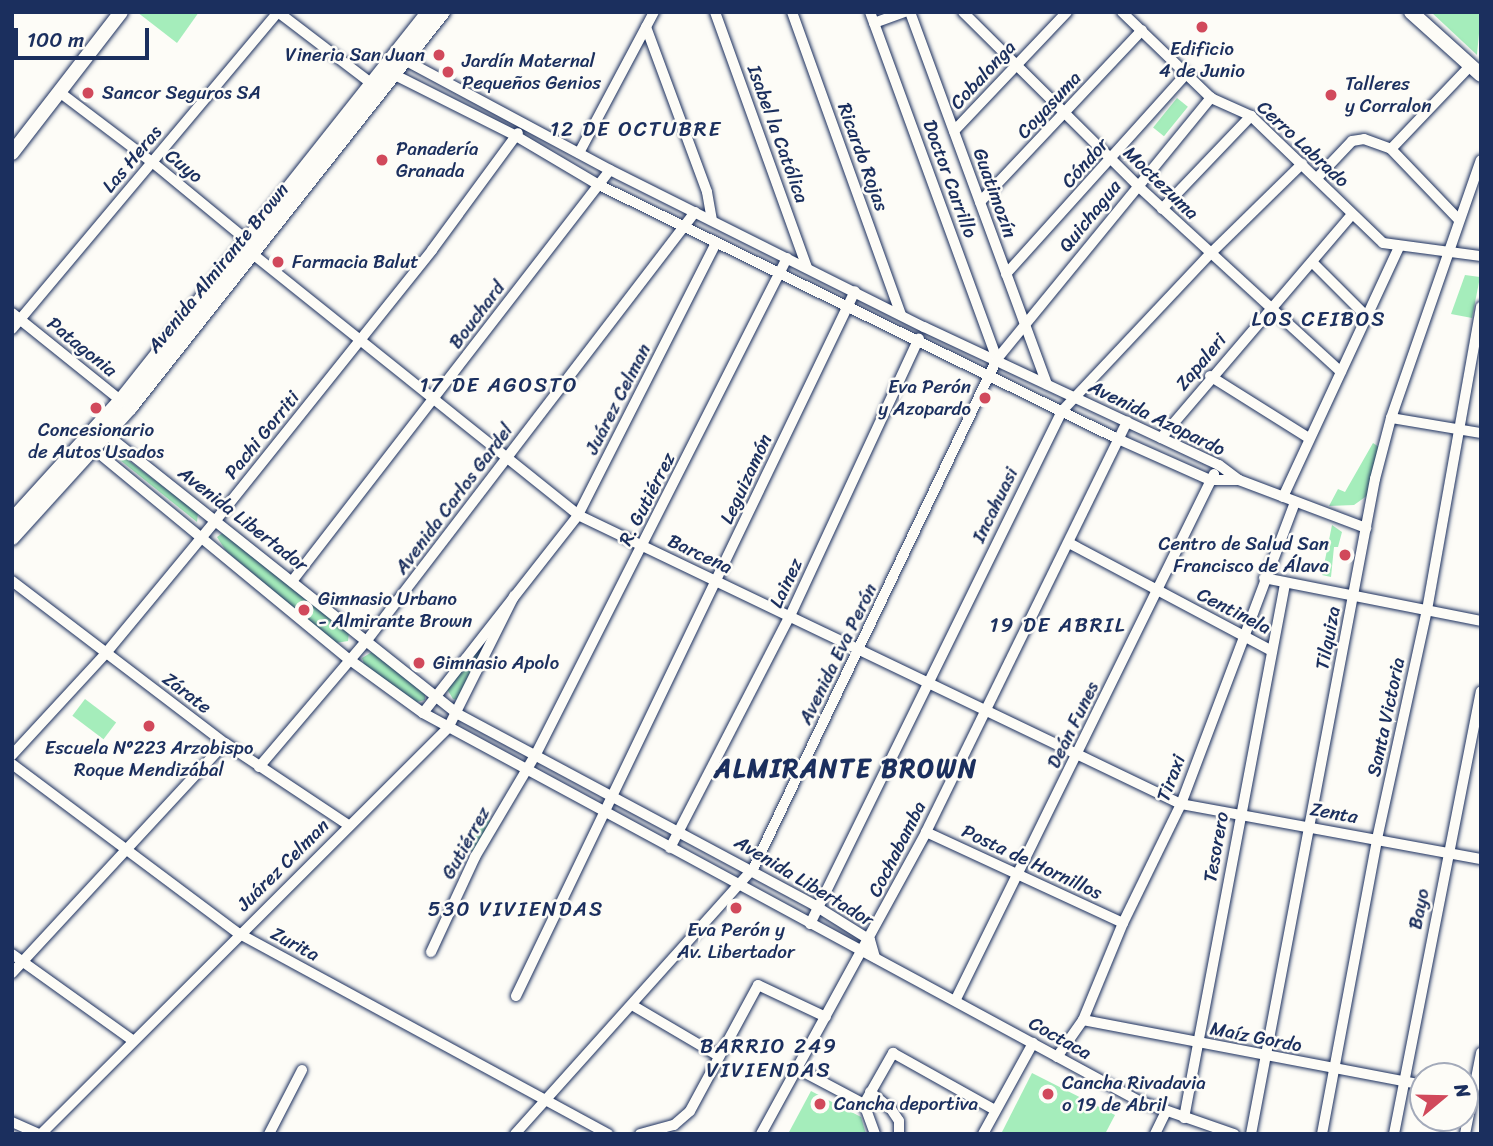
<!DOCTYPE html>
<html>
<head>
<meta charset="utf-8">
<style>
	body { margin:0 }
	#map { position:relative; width:1493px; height:1146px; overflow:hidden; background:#fdfcf7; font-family:Sriracha,sans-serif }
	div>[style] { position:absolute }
	.green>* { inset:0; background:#a5edbb; transform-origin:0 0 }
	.roads { filter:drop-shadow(0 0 2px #1b2f5e) drop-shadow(0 0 2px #1b2f5e) }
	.minor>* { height:10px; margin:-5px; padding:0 5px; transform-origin:5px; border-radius:5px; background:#fdfcf7 }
	.major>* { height:14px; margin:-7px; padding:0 7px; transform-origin:7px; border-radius:7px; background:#fdfcf7 }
	.dots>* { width:19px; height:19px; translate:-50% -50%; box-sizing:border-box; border:4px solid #fdfcf7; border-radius:50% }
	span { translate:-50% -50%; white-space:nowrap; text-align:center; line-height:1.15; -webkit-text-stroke:5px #fdfcf7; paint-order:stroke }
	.poi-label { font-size:19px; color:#1b2f5e }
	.right { translate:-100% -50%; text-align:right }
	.left { translate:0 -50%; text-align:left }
	.street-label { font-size:19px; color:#1b2f5e }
	.neighbourhood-label { font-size:21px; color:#1b2f5e; letter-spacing:2px }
	.district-label { font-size:26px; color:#1b2f5e; font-weight:700; letter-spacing:2px }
	.frame { position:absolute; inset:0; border:14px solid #1b2f5e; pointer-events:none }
	.north { position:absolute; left:1409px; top:1062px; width:70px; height:70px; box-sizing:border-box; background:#fdfcf7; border:2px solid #a3aaba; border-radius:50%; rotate:71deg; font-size:19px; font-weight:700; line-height:28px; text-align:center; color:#1b2f5e }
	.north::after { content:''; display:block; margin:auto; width:24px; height:32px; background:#d1495b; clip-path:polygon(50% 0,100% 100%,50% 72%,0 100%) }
	.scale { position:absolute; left:14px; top:28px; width:135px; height:32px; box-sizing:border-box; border:4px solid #1b2f5e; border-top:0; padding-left:9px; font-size:21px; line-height:24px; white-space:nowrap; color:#1b2f5e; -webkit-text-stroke:5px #fdfcf7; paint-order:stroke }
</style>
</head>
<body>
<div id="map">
	<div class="green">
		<i style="clip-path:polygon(137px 12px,199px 12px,177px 43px)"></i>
		<i style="clip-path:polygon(1431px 12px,1481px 12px,1477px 55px)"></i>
		<i style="left:1177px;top:98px;width:14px;height:38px;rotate:39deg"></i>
		<i style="clip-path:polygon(1465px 275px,1480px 277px,1472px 318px,1451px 314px)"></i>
		<i style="clip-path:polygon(1373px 443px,1382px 449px,1368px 495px,1354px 505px,1329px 506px,1338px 489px,1345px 492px)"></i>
		<i style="clip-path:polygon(107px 444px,198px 513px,197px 522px,110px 452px)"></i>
		<i style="clip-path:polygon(1332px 525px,1342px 532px,1338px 547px,1334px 547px,1331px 577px,1322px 575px)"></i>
		<i style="clip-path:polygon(224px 532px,349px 632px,348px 641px,336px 643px,226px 551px,217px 537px)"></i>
		<i style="clip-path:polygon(496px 625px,457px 700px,453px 699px,447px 689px)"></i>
		<i style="clip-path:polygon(372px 652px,425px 694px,425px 700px,417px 702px,365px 667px,362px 658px)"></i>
		<i style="left:85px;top:699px;width:39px;height:21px;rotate:37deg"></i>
		<i style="clip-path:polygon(482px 814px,492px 822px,474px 852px,464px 847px)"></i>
		<i style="clip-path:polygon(1032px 1073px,1115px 1115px,1105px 1134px,1001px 1134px)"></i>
		<i style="clip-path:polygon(811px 1091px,861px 1117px,866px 1134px,788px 1134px)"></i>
	</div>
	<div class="roads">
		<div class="minor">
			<i style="left:715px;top:12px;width:272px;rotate:70.2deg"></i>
			<i style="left:792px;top:12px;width:322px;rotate:70.2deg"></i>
			<i style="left:870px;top:12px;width:370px;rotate:69.9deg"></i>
			<i style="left:910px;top:12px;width:397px;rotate:69.8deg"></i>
			<i style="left:963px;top:12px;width:247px;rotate:44.8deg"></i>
			<i style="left:1138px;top:186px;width:275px;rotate:42.5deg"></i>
			<i style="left:1122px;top:12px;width:124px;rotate:44deg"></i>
			<i style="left:1211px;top:98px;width:44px;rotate:24.2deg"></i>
			<i style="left:1251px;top:116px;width:183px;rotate:43.9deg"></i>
			<i style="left:1383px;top:243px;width:99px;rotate:7.6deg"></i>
			<i style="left:874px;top:23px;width:33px;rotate:-20deg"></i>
			<i style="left:646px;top:27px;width:176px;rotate:69.7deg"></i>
			<i style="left:707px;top:192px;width:28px;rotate:80deg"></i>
			<i style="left:401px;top:58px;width:237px;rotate:28.2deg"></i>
			<i style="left:610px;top:170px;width:351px;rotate:26.6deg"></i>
			<i style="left:924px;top:327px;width:326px;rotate:25.1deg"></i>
			<i style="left:1219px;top:465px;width:25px;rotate:37deg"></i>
			<i style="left:1239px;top:480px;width:136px;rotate:20.7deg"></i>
			<i style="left:389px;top:72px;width:142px;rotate:26.7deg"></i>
			<i style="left:516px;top:136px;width:96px;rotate:30.6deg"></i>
			<i style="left:599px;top:185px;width:578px;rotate:26.08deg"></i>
			<i style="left:1118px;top:439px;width:101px;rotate:24deg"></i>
			<i style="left:1210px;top:480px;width:29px"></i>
			<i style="left:62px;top:94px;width:113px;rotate:37.1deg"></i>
			<i style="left:152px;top:162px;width:126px;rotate:39.5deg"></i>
			<i style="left:249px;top:242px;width:14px;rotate:69deg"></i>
			<i style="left:254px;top:255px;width:415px;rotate:38.7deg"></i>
			<i style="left:578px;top:515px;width:669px;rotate:25.61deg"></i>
			<i style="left:1181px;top:804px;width:305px;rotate:10.4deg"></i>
			<i style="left:954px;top:131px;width:164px;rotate:-46.5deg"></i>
			<i style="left:1391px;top:149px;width:98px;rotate:46.2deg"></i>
			<i style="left:579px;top:153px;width:160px;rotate:-62deg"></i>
			<i style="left:1317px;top:178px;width:51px;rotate:-46.6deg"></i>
			<i style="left:1352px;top:141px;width:12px;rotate:-9deg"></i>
			<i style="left:1364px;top:139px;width:29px;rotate:20deg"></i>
			<i style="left:1391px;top:149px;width:115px;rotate:-46.4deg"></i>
			<i style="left:980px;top:202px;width:236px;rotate:-46.7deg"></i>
			<i style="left:1162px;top:209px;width:129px;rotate:-46.3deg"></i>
			<i style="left:1312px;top:262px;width:78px;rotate:45deg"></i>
			<i style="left:1006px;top:274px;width:269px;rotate:-48deg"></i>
			<i style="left:12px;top:313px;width:145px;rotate:38.8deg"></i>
			<i style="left:12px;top:329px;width:414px;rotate:-50deg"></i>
			<i style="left:278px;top:12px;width:123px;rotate:37.4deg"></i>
			<i style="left:1210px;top:376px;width:117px;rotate:32.1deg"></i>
			<i style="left:1391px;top:418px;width:91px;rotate:9.5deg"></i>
			<i style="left:102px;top:431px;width:455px;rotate:38.5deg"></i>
			<i style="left:458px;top:714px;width:404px;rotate:28.2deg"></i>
			<i style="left:814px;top:905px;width:66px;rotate:32deg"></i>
			<i style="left:870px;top:940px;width:18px;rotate:74deg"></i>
			<i style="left:1161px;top:438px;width:294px;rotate:-49.5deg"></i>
			<i style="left:90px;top:446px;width:337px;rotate:39.5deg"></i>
			<i style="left:350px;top:660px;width:90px;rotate:36deg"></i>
			<i style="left:423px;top:713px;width:814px;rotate:28.45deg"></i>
			<i style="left:1139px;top:1101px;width:101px;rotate:19.2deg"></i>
			<i style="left:1283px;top:497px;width:276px;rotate:-65.1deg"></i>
			<i style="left:1069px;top:543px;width:230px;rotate:28deg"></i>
			<i style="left:1264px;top:578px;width:221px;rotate:11.2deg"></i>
			<i style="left:293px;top:580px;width:518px;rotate:-52.29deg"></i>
			<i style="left:12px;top:581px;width:268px;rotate:37.3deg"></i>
			<i style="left:225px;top:743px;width:146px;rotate:33.6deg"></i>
			<i style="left:423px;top:713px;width:251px;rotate:-51.9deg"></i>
			<i style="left:578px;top:515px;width:305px;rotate:-63.1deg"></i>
			<i style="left:12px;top:755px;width:139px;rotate:-47.3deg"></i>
			<i style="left:106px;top:653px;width:173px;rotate:-50.4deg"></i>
			<i style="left:216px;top:520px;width:346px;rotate:-51.3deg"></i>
			<i style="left:432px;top:250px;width:145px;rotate:-53.7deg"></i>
			<i style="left:12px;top:764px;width:282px;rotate:36.8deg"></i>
			<i style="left:238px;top:933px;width:421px;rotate:28.5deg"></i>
			<i style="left:259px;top:767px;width:168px;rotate:-49.6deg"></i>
			<i style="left:368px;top:639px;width:538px;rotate:-52.55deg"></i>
			<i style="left:926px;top:832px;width:217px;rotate:24.8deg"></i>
			<i style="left:670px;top:848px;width:261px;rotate:-62.7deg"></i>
			<i style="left:790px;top:616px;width:306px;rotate:-65.1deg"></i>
			<i style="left:810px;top:924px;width:572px;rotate:-63.84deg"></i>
			<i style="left:1062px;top:411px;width:216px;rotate:-46.7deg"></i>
			<i style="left:1210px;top:254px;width:129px;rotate:-44.4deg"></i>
			<i style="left:431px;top:952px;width:105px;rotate:-65.1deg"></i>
			<i style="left:475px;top:857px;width:120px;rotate:-59.4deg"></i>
			<i style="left:536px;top:754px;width:556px;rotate:-63.16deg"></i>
			<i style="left:12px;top:954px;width:148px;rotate:35.6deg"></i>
			<i style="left:12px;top:973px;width:313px;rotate:-47.2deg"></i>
			<i style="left:516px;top:996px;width:782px;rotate:-64.32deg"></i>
			<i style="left:956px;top:999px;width:585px;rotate:-63.83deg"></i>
			<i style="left:632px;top:1005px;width:99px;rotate:30.5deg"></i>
			<i style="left:1083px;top:1020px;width:346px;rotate:10.8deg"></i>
			<i style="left:1057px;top:1057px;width:45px;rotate:-54.9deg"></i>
			<i style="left:1083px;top:1020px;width:105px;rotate:-67.6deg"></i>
			<i style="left:1123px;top:923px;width:132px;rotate:-64deg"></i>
			<i style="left:1181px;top:804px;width:323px;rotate:-69.3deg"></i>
			<i style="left:798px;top:1069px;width:75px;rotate:27.9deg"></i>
			<i style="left:870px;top:1092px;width:27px;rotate:39deg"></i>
			<i style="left:891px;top:1109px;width:14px;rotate:56deg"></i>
			<i style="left:899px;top:1121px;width:13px;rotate:90deg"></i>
			<i style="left:1184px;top:1118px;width:543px;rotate:-79.29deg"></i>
			<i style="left:12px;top:1122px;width:30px;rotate:24deg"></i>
			<i style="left:41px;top:1134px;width:575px;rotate:-44.93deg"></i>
			<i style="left:448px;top:728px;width:148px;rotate:-63.4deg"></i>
			<i style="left:269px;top:1134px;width:72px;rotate:-62.7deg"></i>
			<i style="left:515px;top:1134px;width:356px;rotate:-48.1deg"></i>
			<i style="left:753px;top:869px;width:565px;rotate:-64.43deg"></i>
			<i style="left:997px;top:359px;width:338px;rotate:-50.7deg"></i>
			<i style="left:640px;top:1134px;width:35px;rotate:-15deg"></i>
			<i style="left:674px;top:1125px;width:21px;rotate:-41deg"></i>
			<i style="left:690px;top:1111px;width:143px;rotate:-61.6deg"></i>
			<i style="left:758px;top:985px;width:75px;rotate:25.2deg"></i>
			<i style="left:761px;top:1134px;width:344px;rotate:-61.3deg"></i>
			<i style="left:926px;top:832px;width:457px;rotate:-63.9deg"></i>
			<i style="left:875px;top:1134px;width:32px;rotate:-110deg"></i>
			<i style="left:864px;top:1104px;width:59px;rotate:-60.4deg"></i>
			<i style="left:893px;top:1053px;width:117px;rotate:29.2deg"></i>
			<i style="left:983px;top:1134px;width:104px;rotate:-61.2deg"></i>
			<i style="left:1155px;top:1134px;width:25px;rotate:-64deg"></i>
			<i style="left:1251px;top:1134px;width:667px;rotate:-79.28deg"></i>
			<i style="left:1375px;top:479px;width:63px;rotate:-75.3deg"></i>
			<i style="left:1391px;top:418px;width:273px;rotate:-70.8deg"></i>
			<i style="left:1322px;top:1134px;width:300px;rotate:-79.4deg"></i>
			<i style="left:1377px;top:839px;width:234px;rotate:-77.7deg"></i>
			<i style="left:1427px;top:610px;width:308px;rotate:-79.9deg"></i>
			<i style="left:1394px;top:1134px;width:451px;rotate:-78.9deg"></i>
			<i style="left:1465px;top:1134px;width:83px;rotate:-78.8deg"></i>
		</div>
		<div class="major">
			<i style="left:1411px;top:12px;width:94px;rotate:42deg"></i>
			<i style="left:12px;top:153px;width:178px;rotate:-52.3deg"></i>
			<i style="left:12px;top:520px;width:161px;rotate:-47.8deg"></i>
			<i style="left:120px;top:401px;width:496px;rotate:-51.6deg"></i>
			<i style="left:12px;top:538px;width:176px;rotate:-47.8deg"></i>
			<i style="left:130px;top:408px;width:505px;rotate:-51.68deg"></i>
		</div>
	</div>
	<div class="dots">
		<i style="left:1202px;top:27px;background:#d1495b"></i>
		<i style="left:439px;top:55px;background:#d1495b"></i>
		<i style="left:448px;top:72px;background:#d1495b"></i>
		<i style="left:88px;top:93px;background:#d1495b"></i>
		<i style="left:1331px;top:95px;background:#d1495b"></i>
		<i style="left:382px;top:160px;background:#d1495b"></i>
		<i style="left:278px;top:262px;background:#d1495b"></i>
		<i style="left:985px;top:398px;background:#d1495b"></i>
		<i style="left:96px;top:408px;background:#d1495b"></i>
		<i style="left:1345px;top:555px;background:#d1495b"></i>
		<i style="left:304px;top:610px;background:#d1495b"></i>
		<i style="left:419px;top:663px;background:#d1495b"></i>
		<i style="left:149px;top:726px;background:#d1495b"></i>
		<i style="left:736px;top:908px;background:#d1495b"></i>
		<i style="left:1048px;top:1094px;background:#d1495b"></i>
		<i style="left:820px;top:1104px;background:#d1495b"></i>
	</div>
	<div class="poi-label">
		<span style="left:1202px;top:60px">Edificio<br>4 de Junio</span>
		<span class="right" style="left:425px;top:55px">Vineria San Juan</span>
		<span class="left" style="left:462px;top:72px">Jardín Maternal<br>Pequeños Genios</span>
		<span class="left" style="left:1345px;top:95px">Talleres<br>y Corralon</span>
		<span class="left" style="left:102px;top:93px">Sancor Seguros SA</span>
		<span class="left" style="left:396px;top:160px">Panadería<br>Granada</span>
		<span class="left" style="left:292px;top:262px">Farmacia Balut</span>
		<span class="right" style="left:971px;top:398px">Eva Perón<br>y Azopardo</span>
		<span style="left:96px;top:441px">Concesionario<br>de Autos Usados</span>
		<span class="right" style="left:1329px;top:555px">Centro de Salud San<br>Francisco de Álava</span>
		<span class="left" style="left:318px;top:610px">Gimnasio Urbano<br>- Almirante Brown</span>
		<span class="left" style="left:433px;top:663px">Gimnasio Apolo</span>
		<span style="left:149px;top:759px">Escuela Nº223 Arzobispo<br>Roque Mendizábal</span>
		<span style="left:736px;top:941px">Eva Perón y<br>Av. Libertador</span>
		<span class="left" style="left:1062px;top:1094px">Cancha Rivadavia<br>o 19 de Abril</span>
		<span class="left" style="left:834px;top:1104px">Cancha deportiva</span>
	</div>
	<div class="street-label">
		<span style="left:983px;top:75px;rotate:-47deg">Cobalonga</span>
		<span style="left:1049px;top:105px;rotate:-47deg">Coyasuma</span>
		<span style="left:778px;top:134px;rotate:70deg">Isabel la Católica</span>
		<span style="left:1303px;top:144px;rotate:43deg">Cerro Labrado</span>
		<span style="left:863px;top:157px;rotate:70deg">Ricardo Rojas</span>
		<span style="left:132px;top:159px;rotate:-50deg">Las Heras</span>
		<span style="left:1085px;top:163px;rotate:-48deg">Cóndor</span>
		<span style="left:184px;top:166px;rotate:39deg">Cuyo</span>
		<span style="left:950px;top:179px;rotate:70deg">Doctor Carrillo</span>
		<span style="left:1161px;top:183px;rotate:44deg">Moctezuma</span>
		<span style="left:995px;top:193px;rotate:70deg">Guatimozín</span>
		<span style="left:1090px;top:216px;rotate:-51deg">Quichagua</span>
		<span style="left:218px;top:268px;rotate:-51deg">Avenida Almirante Brown</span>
		<span style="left:477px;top:315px;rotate:-53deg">Bouchard</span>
		<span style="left:82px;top:347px;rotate:39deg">Patagonia</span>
		<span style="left:1201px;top:362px;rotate:-50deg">Zapaleri</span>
		<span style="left:618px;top:399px;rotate:-63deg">Juárez Celman</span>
		<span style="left:1157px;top:418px;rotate:26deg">Avenida Azopardo</span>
		<span style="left:262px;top:435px;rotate:-51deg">Pachi Gorriti</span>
		<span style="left:746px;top:479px;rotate:-65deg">Leguizamón</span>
		<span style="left:454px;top:499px;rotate:-53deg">Avenida Carlos Gardel</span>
		<span style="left:647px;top:499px;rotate:-63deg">R. Gutiérrez</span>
		<span style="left:995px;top:505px;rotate:-64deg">Incahuasi</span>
		<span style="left:243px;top:519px;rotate:38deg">Avenida Libertador</span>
		<span style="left:700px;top:554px;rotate:25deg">Barcena</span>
		<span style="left:786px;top:583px;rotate:-65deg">Lainez</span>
		<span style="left:1234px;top:611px;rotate:27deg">Centinela</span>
		<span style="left:1328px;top:638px;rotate:-79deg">Tilquiza</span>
		<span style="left:838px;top:654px;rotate:-64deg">Avenida Eva Perón</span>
		<span style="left:187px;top:693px;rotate:37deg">Zárate</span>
		<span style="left:1386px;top:717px;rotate:-78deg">Santa Victoria</span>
		<span style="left:1073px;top:725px;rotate:-64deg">Deán Funes</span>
		<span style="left:1171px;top:778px;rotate:-69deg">Tiraxi</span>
		<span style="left:1334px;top:813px;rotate:10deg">Zenta</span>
		<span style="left:466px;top:843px;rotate:-61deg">Gutiérrez</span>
		<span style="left:1216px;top:847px;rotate:-80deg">Tesorero</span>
		<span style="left:897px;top:849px;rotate:-63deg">Cochabamba</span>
		<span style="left:1032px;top:862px;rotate:25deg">Posta de Hornillos</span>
		<span style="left:283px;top:865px;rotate:-45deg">Juárez Celman</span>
		<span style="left:804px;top:881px;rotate:31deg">Avenida Libertador</span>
		<span style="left:1419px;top:909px;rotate:-79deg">Bayo</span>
		<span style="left:295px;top:944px;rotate:28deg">Zurita</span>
		<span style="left:1256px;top:1037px;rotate:11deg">Maíz Gordo</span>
		<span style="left:1060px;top:1038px;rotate:29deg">Coctaca</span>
	</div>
	<div class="neighbourhood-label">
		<span style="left:636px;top:129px">12 DE OCTUBRE</span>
		<span style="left:1319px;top:319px">LOS CEIBOS</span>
		<span style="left:499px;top:385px">17 DE AGOSTO</span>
		<span style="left:1058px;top:625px">19 DE ABRIL</span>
		<span style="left:516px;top:909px">530 VIVIENDAS</span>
		<span style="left:769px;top:1058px">BARRIO 249<br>VIVIENDAS</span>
	</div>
	<div class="district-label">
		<span style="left:846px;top:769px">ALMIRANTE BROWN</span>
	</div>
	<div class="frame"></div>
	<div class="north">N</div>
	<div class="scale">100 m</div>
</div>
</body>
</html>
